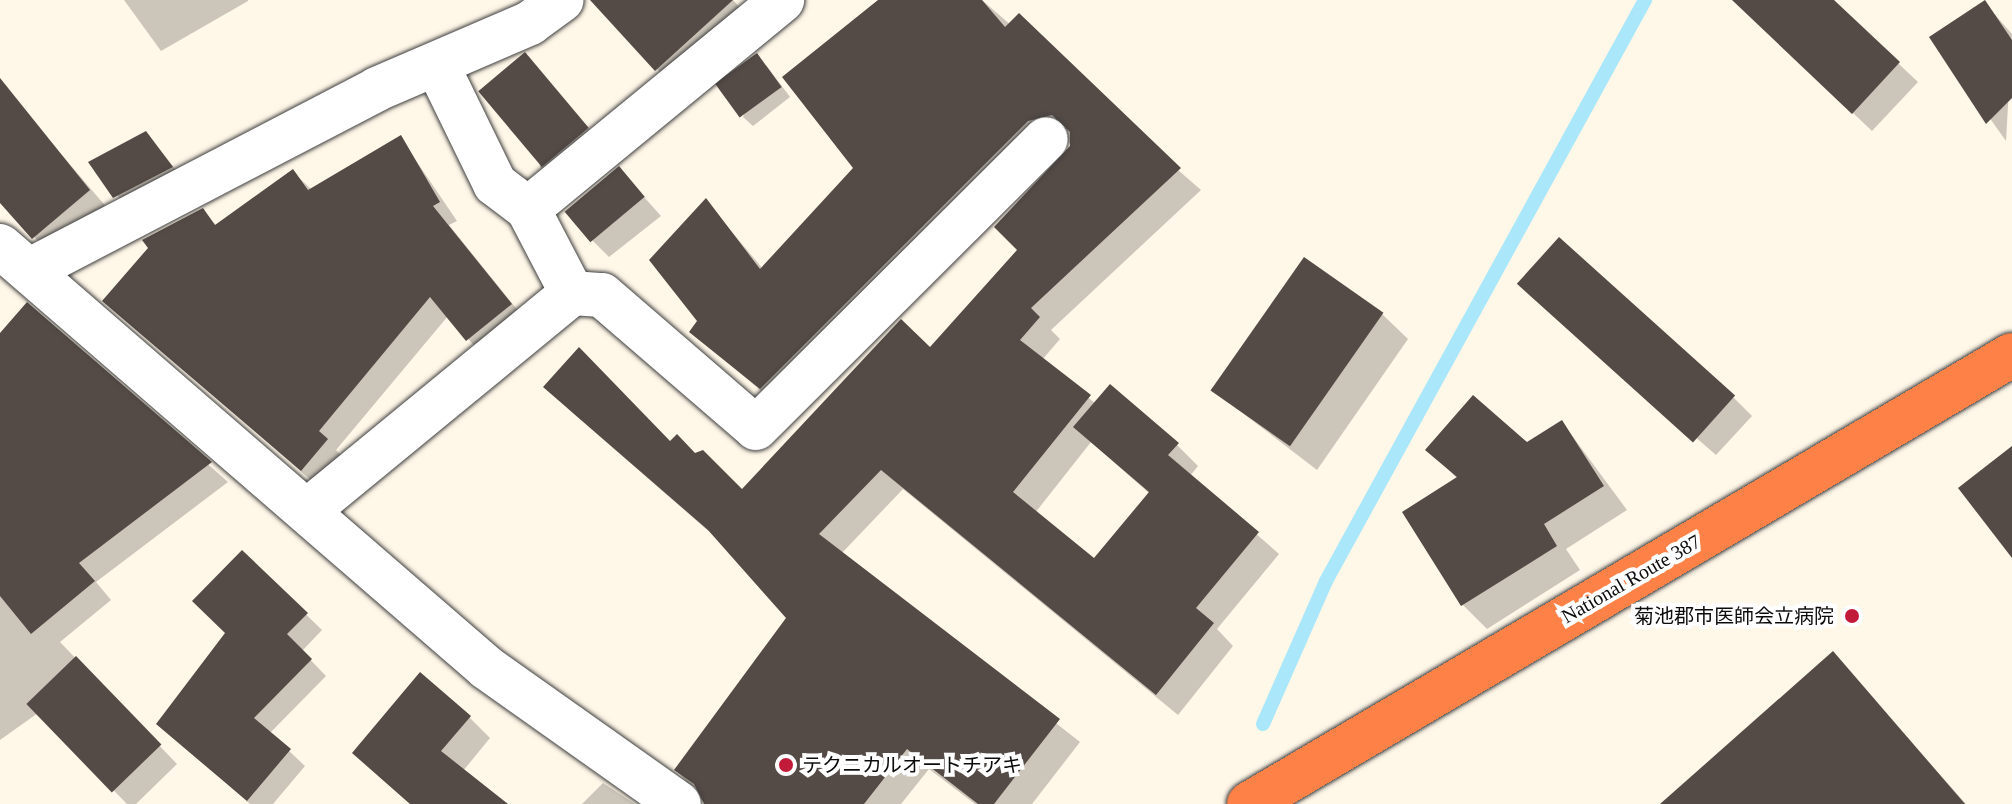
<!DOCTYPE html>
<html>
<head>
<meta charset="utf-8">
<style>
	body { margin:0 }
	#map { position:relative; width:2012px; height:804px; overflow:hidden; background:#fff7e8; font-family:"Times New Roman","Noto Sans JP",serif }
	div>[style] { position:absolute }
	.shadow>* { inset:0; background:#0003 }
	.stream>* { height:14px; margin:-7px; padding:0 7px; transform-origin:7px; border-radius:7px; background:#aae7fa }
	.building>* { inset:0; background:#544a46; transform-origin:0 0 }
	.roads { filter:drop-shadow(0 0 2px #3e3e3e) drop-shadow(0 0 2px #3e3e3e) }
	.street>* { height:44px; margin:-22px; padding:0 22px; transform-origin:22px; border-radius:22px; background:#fff }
	.highway>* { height:44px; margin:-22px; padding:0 22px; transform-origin:22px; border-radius:22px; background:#fe8248 }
	.dots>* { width:22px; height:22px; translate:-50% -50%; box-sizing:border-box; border:4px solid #fff; border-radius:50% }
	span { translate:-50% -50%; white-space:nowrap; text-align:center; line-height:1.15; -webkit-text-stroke:8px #fff; paint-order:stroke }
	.street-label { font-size:20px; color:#0b0b0b }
	.poi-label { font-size:20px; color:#0b0b0b }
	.right { translate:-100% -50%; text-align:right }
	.left { translate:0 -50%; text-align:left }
</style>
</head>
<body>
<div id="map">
	<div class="shadow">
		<i style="clip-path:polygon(124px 0,248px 0,248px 1px,161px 51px)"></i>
		<i style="clip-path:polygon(623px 0,733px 0,750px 19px,675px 88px,606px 15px)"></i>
		<i style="clip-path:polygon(evenodd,878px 0,982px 0,1201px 190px,1051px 330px,1060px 339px,1042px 360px,1096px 404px,1177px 445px,1198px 466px,1190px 476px,1279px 554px,1217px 629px,1233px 646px,1178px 715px,903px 489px,841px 554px,1080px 742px,1032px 804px,975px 804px,929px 769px,901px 804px,705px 804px,676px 769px,789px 618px,721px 542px,567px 408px,695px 455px,742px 492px,930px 350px,1020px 250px,1072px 147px,1063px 135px,782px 409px,691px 331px,699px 321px,706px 201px,763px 269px,856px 168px,878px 0,1091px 442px,1150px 494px,1094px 561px,1035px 513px,1091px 442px)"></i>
		<i style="clip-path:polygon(1772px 0,1831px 0,1918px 82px,1872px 131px,1773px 37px)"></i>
		<i style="clip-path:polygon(1984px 2px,2012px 34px,2006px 141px,1932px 37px)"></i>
		<i style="clip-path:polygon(525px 55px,605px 147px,559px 185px,540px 167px)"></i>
		<i style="clip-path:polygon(766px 65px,790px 97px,753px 126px,743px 117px)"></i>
		<i style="clip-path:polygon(20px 106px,108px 209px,52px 256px,0 200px,0 123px)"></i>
		<i style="clip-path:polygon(146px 133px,190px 187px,134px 216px,91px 163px)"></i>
		<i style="clip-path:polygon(400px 137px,457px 221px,449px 225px,528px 323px,485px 358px,448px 316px,336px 450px,345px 459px,320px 488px,105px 301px,202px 211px,217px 226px,293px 172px,312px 190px)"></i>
		<i style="clip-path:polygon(619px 169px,661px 216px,609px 257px,592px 240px)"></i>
		<i style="clip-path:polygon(1521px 286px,1733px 397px,1752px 416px,1716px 455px)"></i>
		<i style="clip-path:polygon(27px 305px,228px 482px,96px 582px,111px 600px,60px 642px,177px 764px,136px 804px,127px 804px,38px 713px,0 740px,0 336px)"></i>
		<i style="clip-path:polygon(1382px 314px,1408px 339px,1317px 470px,1214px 391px)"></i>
		<i style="clip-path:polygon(1562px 422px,1627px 510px,1566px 549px,1580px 570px,1487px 629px,1463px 605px,1458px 479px,1428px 450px,1527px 444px)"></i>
		<i style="clip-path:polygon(242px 552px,322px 630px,302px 651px,326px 676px,270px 733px,305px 766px,273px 804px,250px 804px,159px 724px,228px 633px)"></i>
		<i style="clip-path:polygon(1833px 654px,1966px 804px,1663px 804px)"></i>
		<i style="clip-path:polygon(469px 717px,490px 738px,463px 771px,505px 804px,410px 804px,354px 753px)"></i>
		<i style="clip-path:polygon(603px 783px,635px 804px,582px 804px)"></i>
	</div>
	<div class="stream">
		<i style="left:1263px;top:724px;width:156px;rotate:-66.2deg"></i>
		<i style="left:1326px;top:581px;width:663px;rotate:-61.23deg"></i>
	</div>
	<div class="building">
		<i style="clip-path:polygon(590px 0,733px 0,655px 71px)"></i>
		<i style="clip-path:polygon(878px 0,982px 0,1005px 27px,1019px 13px,1181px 168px,1031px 308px,1040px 317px,1020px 340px,1091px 395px,1013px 492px,1094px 558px,1149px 492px,1073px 427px,1110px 384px,1179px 443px,1168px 455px,1259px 532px,1196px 608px,1214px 623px,1156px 695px,881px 470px,819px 534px,1060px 719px,994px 804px,978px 804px,907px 749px,864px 804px,704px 804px,694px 784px,674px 770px,786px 618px,708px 530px,543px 387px,579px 347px,670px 441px,677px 434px,695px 453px,703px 450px,742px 489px,901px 319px,930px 347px,1017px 250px,994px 227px,1070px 146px,1070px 132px,1052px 115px,1028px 121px,760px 389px,689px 332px,697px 321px,649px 260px,706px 198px,760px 269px,853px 168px,782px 77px)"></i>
		<i style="clip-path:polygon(1732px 0,1834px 0,1900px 62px,1852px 114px)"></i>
		<i style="clip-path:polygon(1985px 0,2012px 40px,2012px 98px,1986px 124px,1929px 37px)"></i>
		<i style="left:525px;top:52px;width:99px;height:61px;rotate:50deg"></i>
		<i style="left:757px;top:53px;width:42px;height:52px;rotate:54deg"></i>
		<i style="clip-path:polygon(0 78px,90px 190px,32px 239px,0 203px)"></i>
		<i style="clip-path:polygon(146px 131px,173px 167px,113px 198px,88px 162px)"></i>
		<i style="clip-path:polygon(401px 135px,440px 202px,433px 206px,512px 304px,466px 341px,430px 297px,319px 431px,328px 439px,301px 471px,102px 301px,148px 248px,142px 240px,203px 208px,215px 225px,293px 169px,308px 190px)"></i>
		<i style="left:619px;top:166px;width:40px;height:71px;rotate:50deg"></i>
		<i style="left:1559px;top:237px;width:237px;height:63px;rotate:42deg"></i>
		<i style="left:1304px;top:257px;width:97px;height:163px;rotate:35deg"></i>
		<i style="clip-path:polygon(27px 302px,212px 462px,79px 563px,95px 581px,31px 634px,0 596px,0 333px)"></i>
		<i style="clip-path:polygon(1473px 395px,1527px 442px,1562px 420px,1604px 486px,1544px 524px,1557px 546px,1461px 606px,1402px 512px,1457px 477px,1425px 450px)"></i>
		<i style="clip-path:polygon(2012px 446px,2012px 558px,1958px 488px)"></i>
		<i style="clip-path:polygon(242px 550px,308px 613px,287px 634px,312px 659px,254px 718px,291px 749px,247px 801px,156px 724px,225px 633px,192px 601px)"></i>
		<i style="clip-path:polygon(1833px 651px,1965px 804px,1660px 804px)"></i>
		<i style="left:76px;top:656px;width:123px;height:69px;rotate:46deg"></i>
		<i style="clip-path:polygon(420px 672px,471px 716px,441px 751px,508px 804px,410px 804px,352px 753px)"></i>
	</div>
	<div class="roads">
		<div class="street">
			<i style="left:439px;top:69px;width:128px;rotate:64deg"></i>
			<i style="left:495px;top:184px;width:41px;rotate:37.1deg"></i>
			<i style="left:528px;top:209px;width:95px;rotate:62.4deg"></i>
			<i style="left:528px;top:209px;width:329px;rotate:-39.4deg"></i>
			<i style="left:0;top:246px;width:644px;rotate:40.91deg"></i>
			<i style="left:487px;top:668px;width:235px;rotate:35.3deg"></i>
			<i style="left:30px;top:270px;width:391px;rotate:-27.5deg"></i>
			<i style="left:377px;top:89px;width:167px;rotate:-23.3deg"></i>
			<i style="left:530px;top:23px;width:39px;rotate:-36deg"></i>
			<i style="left:307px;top:511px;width:343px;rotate:-39.4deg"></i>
			<i style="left:572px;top:293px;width:30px;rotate:4deg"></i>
			<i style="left:602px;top:295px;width:203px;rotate:40.8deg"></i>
			<i style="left:756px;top:428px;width:409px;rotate:-44.9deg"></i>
		</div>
		<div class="highway">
			<i style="left:1249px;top:804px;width:885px;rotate:-30.48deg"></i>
		</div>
	</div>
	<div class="dots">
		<i style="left:1852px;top:616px;background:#c21b3a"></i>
		<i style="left:786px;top:765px;background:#c21b3a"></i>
	</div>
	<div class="street-label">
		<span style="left:1631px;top:579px;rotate:-30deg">National Route 387</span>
	</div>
	<div class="poi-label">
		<span class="right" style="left:1834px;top:616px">菊池郡市医師会立病院</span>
		<span class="left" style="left:802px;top:765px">テクニカルオートチアキ</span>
	</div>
</div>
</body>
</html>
